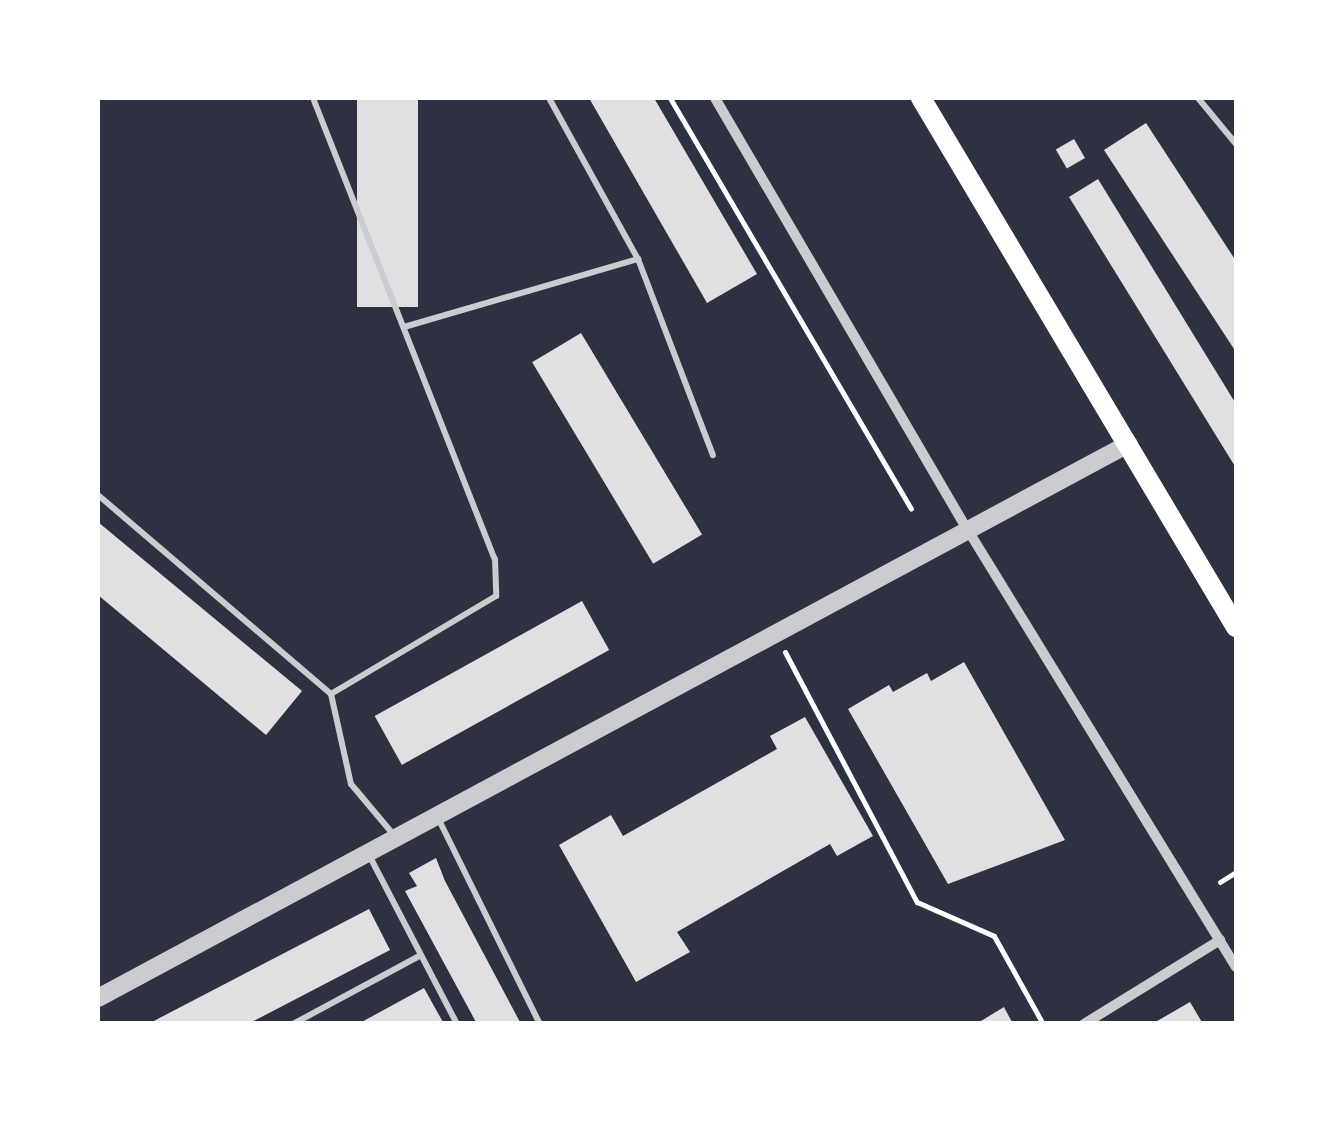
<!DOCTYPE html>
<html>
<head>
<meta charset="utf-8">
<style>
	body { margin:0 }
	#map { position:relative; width:1334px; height:1121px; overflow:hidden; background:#2d3142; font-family:"PT Sans",sans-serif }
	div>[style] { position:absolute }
	.building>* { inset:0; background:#e0e0e3; transform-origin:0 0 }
	.path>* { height:5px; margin:-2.5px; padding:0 2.5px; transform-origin:2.5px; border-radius:2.5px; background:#fff }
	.service>* { height:6px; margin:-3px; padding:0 3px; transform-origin:3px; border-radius:3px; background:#caccd0 }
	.minor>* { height:10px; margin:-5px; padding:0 5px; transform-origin:5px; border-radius:5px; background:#caccd0 }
	.tertiary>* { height:18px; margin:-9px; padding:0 9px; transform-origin:9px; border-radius:9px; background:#caccd0 }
	.secondary>* { height:20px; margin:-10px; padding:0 10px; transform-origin:10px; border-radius:10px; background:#fff }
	span { translate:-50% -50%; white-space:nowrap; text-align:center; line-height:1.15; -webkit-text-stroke:9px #fff; paint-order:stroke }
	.frame { position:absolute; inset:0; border:100px solid #fff; pointer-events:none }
</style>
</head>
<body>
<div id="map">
	<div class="building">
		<i style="left:357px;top:98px;width:61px;height:209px"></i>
		<i style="clip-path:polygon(589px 98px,654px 98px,757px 274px,707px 303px)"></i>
		<i style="clip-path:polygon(1146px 123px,1236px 261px,1236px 352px,1104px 150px)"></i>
		<i style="left:1074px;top:139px;width:22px;height:21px;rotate:60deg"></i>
		<i style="clip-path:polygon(1098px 179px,1236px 404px,1236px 468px,1069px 197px)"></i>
		<i style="left:581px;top:333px;width:235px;height:57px;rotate:59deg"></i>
		<i style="clip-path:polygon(98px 522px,302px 691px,266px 735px,98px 595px)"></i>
		<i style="left:582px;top:601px;width:56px;height:237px;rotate:61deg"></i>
		<i style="clip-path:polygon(964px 662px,1065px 840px,948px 884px,848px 709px,889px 685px,893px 692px,927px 673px,931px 681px)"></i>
		<i style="clip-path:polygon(805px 717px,873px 836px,837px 856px,830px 844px,677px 932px,690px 952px,636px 982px,559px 845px,611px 815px,623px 836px,777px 749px,770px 736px)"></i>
		<i style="clip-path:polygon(436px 858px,445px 881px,521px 1024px,477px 1024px,405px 891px,417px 886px,409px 873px)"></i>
		<i style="clip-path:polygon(369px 909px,390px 950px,248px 1024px,148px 1024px)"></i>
		<i style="clip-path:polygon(424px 988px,444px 1024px,358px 1024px)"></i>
		<i style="clip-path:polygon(1190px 1002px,1203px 1024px,1152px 1024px)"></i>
		<i style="clip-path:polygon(1004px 1007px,1013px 1024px,976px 1024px)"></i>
	</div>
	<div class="path">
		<i style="left:670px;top:98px;width:476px;rotate:59.6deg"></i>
		<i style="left:785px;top:652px;width:283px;rotate:62.2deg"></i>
		<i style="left:917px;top:902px;width:84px;rotate:23.8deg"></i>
		<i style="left:994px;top:936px;width:101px;rotate:60.9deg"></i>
		<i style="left:1220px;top:882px;width:19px;rotate:-32deg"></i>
	</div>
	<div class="service">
		<i style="left:313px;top:98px;width:496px;rotate:68.5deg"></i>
		<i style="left:495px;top:559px;width:37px;rotate:88deg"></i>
		<i style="left:496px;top:596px;width:192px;rotate:149.3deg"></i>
		<i style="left:549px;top:98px;width:184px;rotate:61.1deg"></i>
		<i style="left:638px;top:259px;width:210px;rotate:69.1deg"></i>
		<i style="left:1198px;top:98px;width:60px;rotate:50.4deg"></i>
		<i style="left:404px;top:327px;width:244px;rotate:-16.2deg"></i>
		<i style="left:98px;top:495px;width:306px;rotate:40.5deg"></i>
		<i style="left:331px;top:694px;width:92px;rotate:77.5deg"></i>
		<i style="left:351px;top:784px;width:65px;rotate:50deg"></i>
		<i style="left:439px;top:820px;width:228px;rotate:63.7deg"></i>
		<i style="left:369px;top:855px;width:191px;rotate:62.5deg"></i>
		<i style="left:293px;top:1024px;width:145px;rotate:-28.3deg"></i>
	</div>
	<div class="minor">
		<i style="left:715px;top:98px;width:497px;rotate:59.7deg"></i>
		<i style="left:966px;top:527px;width:516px;rotate:58.47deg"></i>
		<i style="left:1084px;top:1024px;width:160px;rotate:-31.7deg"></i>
	</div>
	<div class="tertiary">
		<i style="left:98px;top:998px;width:1170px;rotate:-28.27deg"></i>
	</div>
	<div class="secondary">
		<i style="left:921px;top:98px;width:616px;rotate:59.23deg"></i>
	</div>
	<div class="frame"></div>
</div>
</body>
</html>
